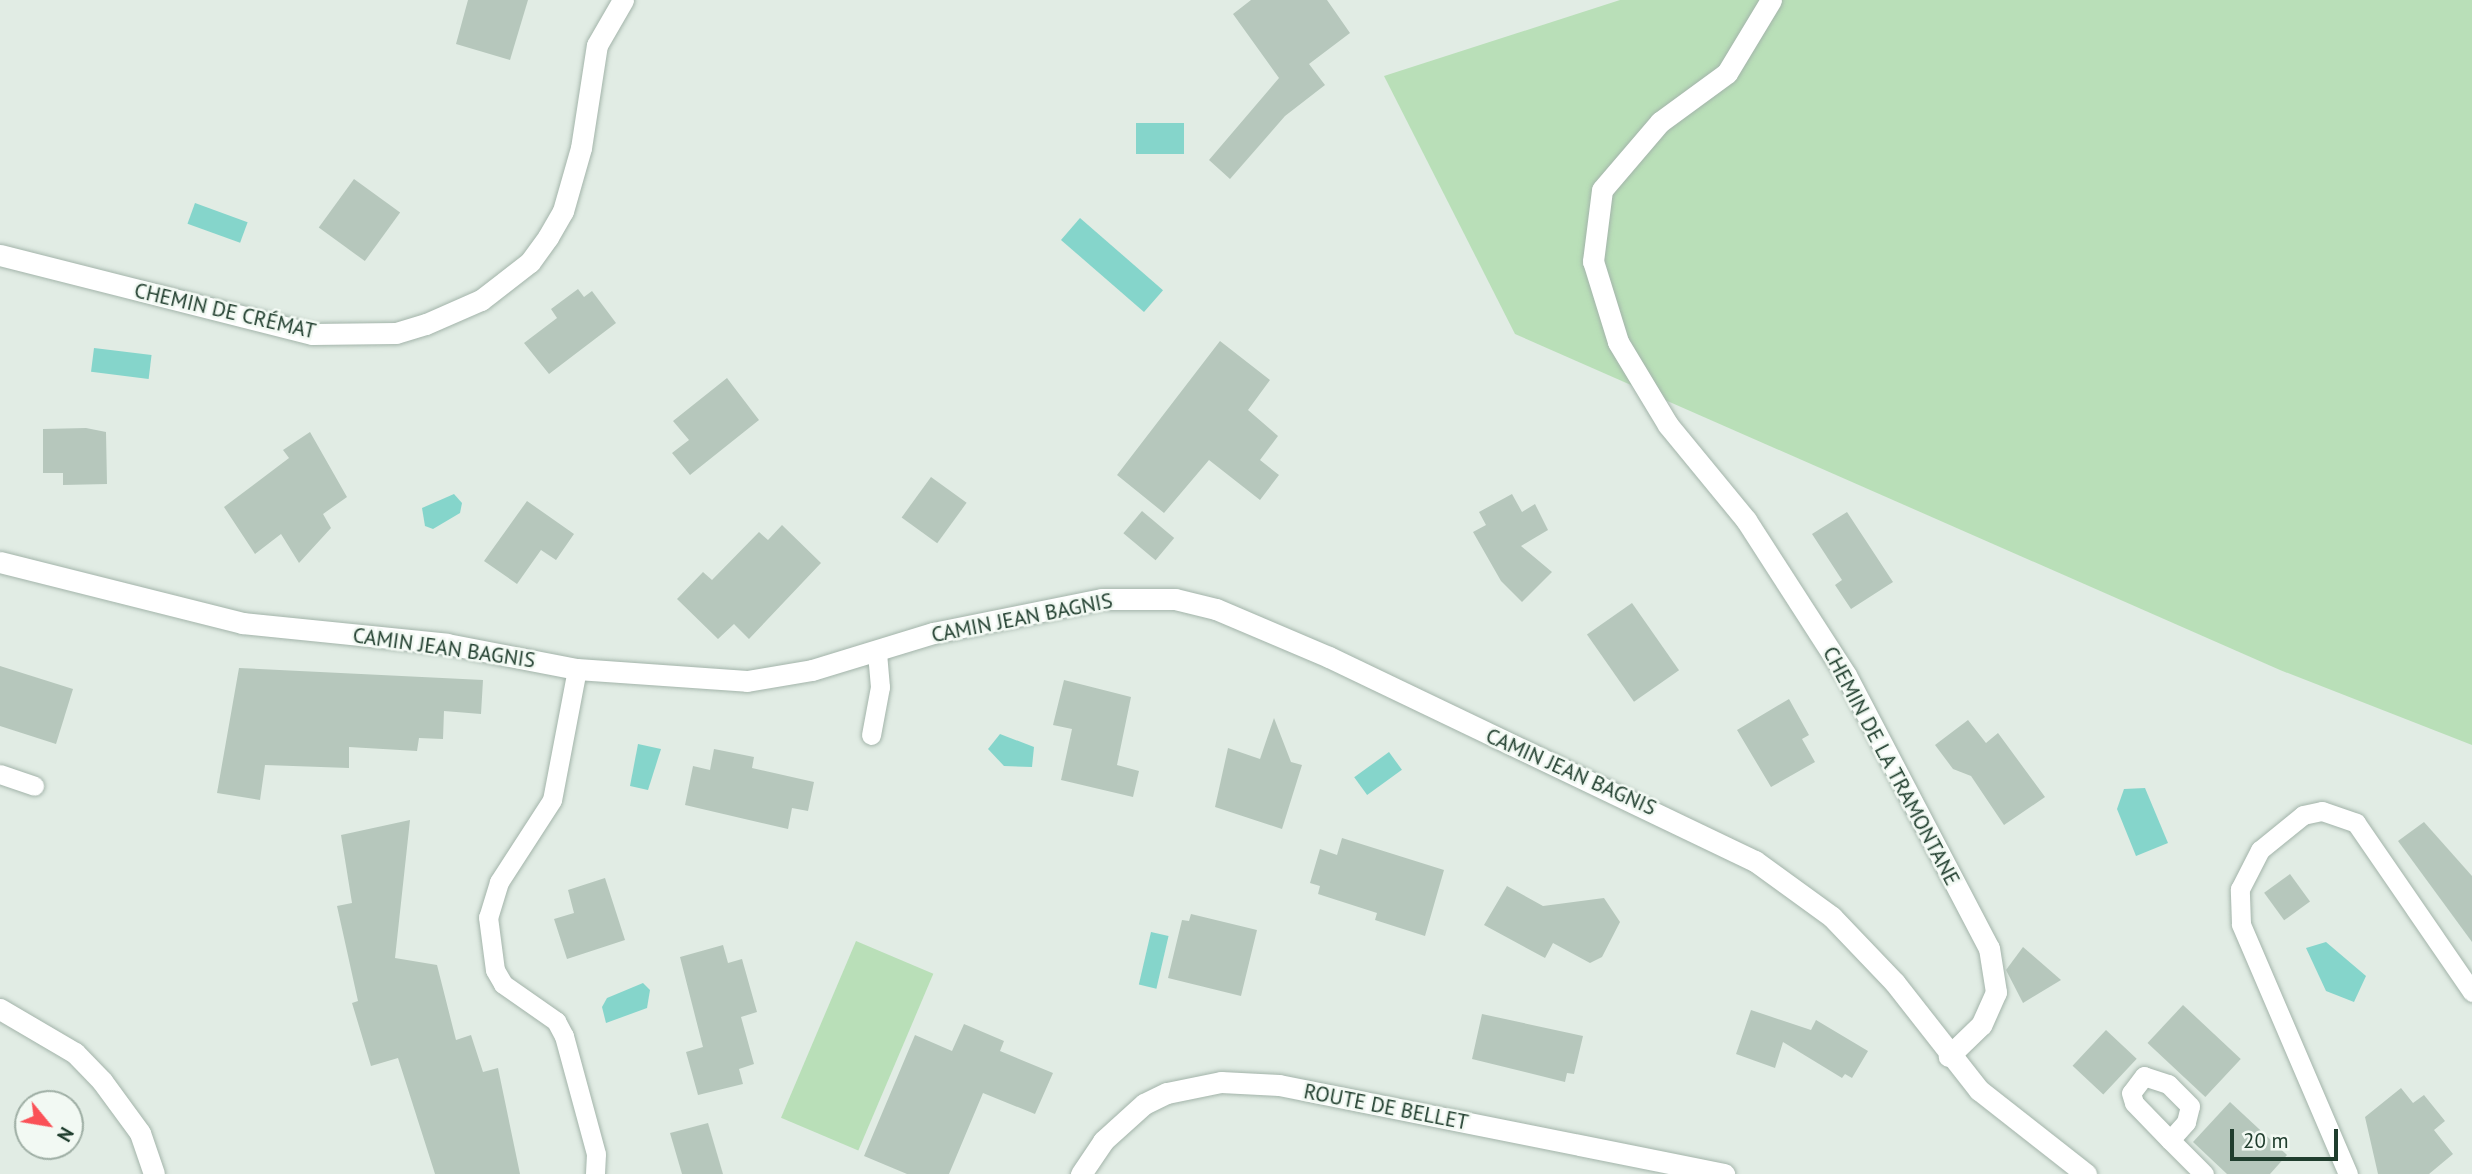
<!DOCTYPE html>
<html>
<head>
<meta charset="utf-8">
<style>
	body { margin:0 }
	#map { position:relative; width:2472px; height:1174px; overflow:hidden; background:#e1ece4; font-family:"PT Sans",sans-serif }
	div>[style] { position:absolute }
	.green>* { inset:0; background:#b9dfb8; transform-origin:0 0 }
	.water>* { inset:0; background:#85d5cb; transform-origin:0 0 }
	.building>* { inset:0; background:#b6c7bc; transform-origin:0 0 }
	.roads { filter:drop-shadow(0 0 2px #a3b4aa) drop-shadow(0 0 2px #a3b4aa) }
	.service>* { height:19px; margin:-9.5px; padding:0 9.5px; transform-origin:9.5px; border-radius:9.5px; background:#fff }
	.minor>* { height:21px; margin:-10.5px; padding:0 10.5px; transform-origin:10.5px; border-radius:10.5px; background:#fff }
	.tertiary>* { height:21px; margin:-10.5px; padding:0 10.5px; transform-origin:10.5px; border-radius:10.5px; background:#fff }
	.secondary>* { height:21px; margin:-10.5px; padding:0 10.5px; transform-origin:10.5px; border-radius:10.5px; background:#fff }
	span { translate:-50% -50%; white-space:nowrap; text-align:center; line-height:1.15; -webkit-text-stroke:5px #f2f9f3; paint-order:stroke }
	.street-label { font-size:21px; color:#203e2e }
	.north { position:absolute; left:14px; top:1090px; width:70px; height:70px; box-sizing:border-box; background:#f2f9f3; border:2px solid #9eaea4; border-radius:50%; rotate:120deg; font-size:19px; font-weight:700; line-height:28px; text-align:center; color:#203e2e }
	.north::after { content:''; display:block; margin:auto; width:24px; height:32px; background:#fa5157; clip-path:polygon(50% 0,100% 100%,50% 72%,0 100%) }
	.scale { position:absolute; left:2230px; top:1129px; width:108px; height:32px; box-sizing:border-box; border:4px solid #203e2e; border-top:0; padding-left:9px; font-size:21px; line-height:24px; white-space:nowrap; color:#203e2e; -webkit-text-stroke:5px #f2f9f3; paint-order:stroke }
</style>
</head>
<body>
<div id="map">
	<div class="green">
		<i style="clip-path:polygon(1620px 0,2472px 0,2472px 745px,2280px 670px,1515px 334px,1384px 76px)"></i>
		<i style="left:856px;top:941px;width:84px;height:192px;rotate:23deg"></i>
	</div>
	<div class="water">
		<i style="left:1136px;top:123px;width:48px;height:31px"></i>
		<i style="left:195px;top:203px;width:56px;height:22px;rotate:20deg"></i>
		<i style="left:1080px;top:218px;width:110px;height:29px;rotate:41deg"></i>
		<i style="left:94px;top:348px;width:58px;height:24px;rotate:7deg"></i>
		<i style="clip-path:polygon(454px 494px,462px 503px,460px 513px,433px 529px,425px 526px,422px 508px)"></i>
		<i style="clip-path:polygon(1000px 734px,1034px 747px,1032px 767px,1004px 766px,988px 749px)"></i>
		<i style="clip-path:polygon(638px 744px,661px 749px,648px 790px,630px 786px)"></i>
		<i style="left:1389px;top:752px;width:22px;height:43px;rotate:54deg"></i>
		<i style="clip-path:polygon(2145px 788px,2168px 843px,2136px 856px,2117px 809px,2124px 789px)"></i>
		<i style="left:1151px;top:932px;width:18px;height:54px;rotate:13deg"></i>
		<i style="clip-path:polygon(2326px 942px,2366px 976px,2354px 1002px,2326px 991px,2306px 948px)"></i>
		<i style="clip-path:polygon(643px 983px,650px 990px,647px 1008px,606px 1023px,602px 1007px,607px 998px)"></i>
	</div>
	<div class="building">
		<i style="clip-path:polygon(468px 0,528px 0,510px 60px,456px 44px)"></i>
		<i style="clip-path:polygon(1251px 0,1327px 0,1350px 33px,1309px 64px,1325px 85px,1285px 116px,1230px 179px,1209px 160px,1279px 78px,1233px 14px)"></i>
		<i style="left:354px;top:179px;width:57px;height:60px;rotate:36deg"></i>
		<i style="clip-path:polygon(578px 289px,584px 297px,592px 291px,616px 323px,549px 374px,524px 343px,557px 318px,551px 309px)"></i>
		<i style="clip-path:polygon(1220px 341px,1270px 380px,1248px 410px,1278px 436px,1260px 460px,1279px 475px,1260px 500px,1209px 460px,1164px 513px,1117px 475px)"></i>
		<i style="clip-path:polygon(727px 378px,759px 420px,690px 475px,672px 453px,689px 440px,673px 421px)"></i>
		<i style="clip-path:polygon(86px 428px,106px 432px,107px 484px,63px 485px,63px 473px,43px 473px,43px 429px)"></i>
		<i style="clip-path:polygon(310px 432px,347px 497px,323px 514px,331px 528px,299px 563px,281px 534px,255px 554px,224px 507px,289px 458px,283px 450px)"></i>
		<i style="left:931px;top:477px;width:44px;height:50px;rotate:36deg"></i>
		<i style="clip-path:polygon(1512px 494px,1522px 512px,1535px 504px,1548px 530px,1521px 546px,1552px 572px,1522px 602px,1501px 581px,1473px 532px,1486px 525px,1479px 512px)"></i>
		<i style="clip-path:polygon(527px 501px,574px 534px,556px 560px,541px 550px,517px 584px,484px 561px)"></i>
		<i style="left:1142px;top:511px;width:42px;height:29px;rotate:40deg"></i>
		<i style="clip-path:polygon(1847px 512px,1893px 582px,1851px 609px,1835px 585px,1842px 580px,1812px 534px)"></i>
		<i style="clip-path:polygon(782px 525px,821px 563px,749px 639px,734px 624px,718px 639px,677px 599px,703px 572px,712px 580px,759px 532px,768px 540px)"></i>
		<i style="left:1632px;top:603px;width:82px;height:55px;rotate:55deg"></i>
		<i style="clip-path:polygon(0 666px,73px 689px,56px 744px,0 726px)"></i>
		<i style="clip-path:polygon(239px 668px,483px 680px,481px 714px,444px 711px,443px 739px,419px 738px,417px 751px,349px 747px,349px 768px,265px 765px,260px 800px,217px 793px)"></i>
		<i style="clip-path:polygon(1064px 680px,1131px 697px,1117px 765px,1139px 771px,1133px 797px,1061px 780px,1072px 729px,1053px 725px)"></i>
		<i style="clip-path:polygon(1789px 699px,1809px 735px,1802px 739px,1815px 762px,1771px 787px,1737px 730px)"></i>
		<i style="clip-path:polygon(1274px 718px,1291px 762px,1302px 765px,1282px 829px,1215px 807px,1228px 748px,1260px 759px)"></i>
		<i style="clip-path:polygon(1968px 720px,1986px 743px,1998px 733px,2045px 797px,2004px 825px,1971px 776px,1953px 769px,1935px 745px)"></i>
		<i style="clip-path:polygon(714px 749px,754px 757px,752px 768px,814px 782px,808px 811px,792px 808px,788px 829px,685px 805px,693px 766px,710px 770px)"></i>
		<i style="clip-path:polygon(410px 820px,395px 958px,437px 965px,456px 1040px,471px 1035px,483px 1072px,498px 1068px,520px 1174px,435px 1174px,398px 1058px,371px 1066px,352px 1003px,358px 1001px,337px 906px,352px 903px,341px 835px)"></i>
		<i style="clip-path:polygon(2424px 822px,2472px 876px,2472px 942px,2398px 841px)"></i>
		<i style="clip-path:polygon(1342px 838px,1444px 870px,1425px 936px,1375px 920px,1377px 913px,1318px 894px,1320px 886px,1310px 883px,1320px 849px,1337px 855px)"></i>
		<i style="left:2290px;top:874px;width:34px;height:32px;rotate:54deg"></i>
		<i style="clip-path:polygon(605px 878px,625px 940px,567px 959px,554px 919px,574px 913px,568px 890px)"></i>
		<i style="clip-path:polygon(1507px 886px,1543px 906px,1604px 898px,1620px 922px,1602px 957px,1590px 963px,1553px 943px,1545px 958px,1484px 925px)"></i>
		<i style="clip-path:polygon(1191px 914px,1257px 930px,1241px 996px,1168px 978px,1182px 920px,1189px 921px)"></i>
		<i style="clip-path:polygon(723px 945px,728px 963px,742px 959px,757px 1012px,741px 1017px,754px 1064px,739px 1069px,743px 1084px,698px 1095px,686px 1052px,703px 1047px,680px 957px)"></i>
		<i style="clip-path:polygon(2023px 947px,2061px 980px,2023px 1003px,2006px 970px)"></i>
		<i style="left:2183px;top:1005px;width:79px;height:52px;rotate:43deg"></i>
		<i style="clip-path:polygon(1751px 1010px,1811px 1030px,1816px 1020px,1868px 1051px,1852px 1078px,1845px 1074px,1842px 1078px,1783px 1042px,1775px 1068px,1736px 1054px)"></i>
		<i style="clip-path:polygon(1482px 1014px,1583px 1036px,1574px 1074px,1567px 1073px,1565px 1082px,1472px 1059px)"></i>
		<i style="clip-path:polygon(964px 1024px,1004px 1041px,1000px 1051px,1053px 1073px,1035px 1114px,983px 1093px,949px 1174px,907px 1174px,864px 1156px,915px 1035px,952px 1051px)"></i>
		<i style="left:2106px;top:1030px;width:42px;height:49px;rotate:43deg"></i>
		<i style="clip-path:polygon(2401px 1088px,2413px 1103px,2424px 1095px,2445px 1121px,2434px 1130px,2453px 1154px,2429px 1174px,2378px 1174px,2365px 1117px)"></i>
		<i style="clip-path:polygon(2230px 1102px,2287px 1155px,2270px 1174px,2227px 1174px,2193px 1142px)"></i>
		<i style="clip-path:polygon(708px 1123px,723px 1174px,682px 1174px,670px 1133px)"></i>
	</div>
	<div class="roads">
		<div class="service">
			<i style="left:577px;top:669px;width:133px;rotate:100.8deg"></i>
			<i style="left:552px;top:800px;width:98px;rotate:122.9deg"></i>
			<i style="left:499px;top:882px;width:37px;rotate:107deg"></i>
			<i style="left:488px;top:917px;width:53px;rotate:82.5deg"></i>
			<i style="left:495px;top:970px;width:16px;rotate:60deg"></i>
			<i style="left:503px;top:984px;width:65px;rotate:34.9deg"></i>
			<i style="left:556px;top:1021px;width:17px;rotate:62deg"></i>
			<i style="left:564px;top:1036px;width:122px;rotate:74.8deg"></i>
			<i style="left:596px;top:1154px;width:20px;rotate:93deg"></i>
			<i style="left:871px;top:735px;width:49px;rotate:-79.4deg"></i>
			<i style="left:880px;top:687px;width:35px;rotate:-95deg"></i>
			<i style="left:0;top:774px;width:36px;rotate:19deg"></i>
			<i style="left:2170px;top:1140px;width:24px;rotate:-48deg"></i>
			<i style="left:2186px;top:1122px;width:16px;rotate:-76deg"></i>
			<i style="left:2190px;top:1106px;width:31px;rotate:-135deg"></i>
			<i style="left:2168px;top:1084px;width:25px;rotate:-162deg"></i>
			<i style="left:2144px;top:1076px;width:21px;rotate:127deg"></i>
			<i style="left:2131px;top:1093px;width:10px;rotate:73deg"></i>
			<i style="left:2134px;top:1103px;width:52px;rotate:45.8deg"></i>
			<i style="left:2170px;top:1140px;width:48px;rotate:45deg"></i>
			<i style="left:2348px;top:1174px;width:272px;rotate:-113.2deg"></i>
			<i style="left:2241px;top:924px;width:35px;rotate:-92deg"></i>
			<i style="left:2240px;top:889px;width:44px;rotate:-62.9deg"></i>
			<i style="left:2260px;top:850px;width:55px;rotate:-39.1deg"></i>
			<i style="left:2303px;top:815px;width:19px;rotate:-12deg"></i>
			<i style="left:2322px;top:811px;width:36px;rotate:19deg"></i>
			<i style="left:2356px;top:823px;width:205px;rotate:55.5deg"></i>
		</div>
		<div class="minor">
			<i style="left:1771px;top:0;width:85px;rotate:121.1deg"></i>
			<i style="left:1727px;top:73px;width:83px;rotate:143.8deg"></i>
			<i style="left:1660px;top:122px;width:89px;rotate:130.5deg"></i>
			<i style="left:1602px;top:190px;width:72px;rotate:97.2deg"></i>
			<i style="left:1593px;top:261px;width:85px;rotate:72.8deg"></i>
			<i style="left:1618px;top:342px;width:97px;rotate:58.9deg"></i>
			<i style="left:1668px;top:425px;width:123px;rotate:50.6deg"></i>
			<i style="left:1746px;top:520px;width:184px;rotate:57.2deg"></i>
			<i style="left:1846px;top:675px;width:308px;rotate:62.4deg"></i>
			<i style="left:1989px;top:948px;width:45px;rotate:81deg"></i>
			<i style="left:1996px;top:992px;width:36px;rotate:114deg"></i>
			<i style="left:1981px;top:1025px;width:45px;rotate:135.9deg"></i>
			<i style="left:0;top:562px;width:250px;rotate:14.1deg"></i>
			<i style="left:242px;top:623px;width:206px;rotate:5.8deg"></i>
			<i style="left:447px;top:644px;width:132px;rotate:10.9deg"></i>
			<i style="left:577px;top:669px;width:170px;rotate:4deg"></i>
			<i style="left:747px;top:681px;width:66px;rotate:-9.6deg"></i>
			<i style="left:812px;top:670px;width:127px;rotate:-17deg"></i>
			<i style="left:933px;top:633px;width:172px;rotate:-11.4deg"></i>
			<i style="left:1102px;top:599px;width:73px"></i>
			<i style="left:1175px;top:599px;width:42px;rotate:13.7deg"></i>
			<i style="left:1216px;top:609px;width:123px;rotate:23deg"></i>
			<i style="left:1329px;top:657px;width:472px;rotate:25.6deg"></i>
			<i style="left:1755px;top:861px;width:95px;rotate:36deg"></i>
			<i style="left:1832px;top:917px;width:91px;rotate:46.3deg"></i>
			<i style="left:1895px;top:983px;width:136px;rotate:51.9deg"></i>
			<i style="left:1979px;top:1090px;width:136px;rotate:38.1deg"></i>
		</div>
		<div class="tertiary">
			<i style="left:0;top:255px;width:322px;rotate:14.2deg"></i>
			<i style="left:312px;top:334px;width:84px;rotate:-0.7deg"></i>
			<i style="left:396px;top:333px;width:31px;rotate:-17deg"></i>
			<i style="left:426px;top:324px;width:60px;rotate:-23.6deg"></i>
			<i style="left:481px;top:300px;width:62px;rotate:-37.8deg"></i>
			<i style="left:530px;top:262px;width:31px;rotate:-54deg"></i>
			<i style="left:548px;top:237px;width:30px;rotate:-60deg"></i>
			<i style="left:563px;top:211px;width:66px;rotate:-74.1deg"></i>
			<i style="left:581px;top:148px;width:104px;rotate:-81.2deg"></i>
			<i style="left:597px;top:45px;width:52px;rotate:-60deg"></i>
		</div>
		<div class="secondary">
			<i style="left:0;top:1009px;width:87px;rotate:30.4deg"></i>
			<i style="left:75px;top:1053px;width:39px;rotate:46deg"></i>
			<i style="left:102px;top:1081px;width:64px;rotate:53.8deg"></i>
			<i style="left:140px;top:1133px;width:43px;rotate:71.1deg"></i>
			<i style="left:1081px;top:1174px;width:40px;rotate:-56deg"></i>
			<i style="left:1103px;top:1141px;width:55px;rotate:-42.1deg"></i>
			<i style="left:1144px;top:1104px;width:25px;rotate:-26deg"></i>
			<i style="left:1167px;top:1093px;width:55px;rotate:-11.5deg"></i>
			<i style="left:1221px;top:1082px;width:58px;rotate:3deg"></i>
			<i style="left:1279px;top:1085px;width:454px;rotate:11.3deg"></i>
		</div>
	</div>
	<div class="street-label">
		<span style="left:225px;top:311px;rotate:13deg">CHEMIN DE CRÉMAT</span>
		<span style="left:1022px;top:618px;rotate:-11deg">CAMIN JEAN BAGNIS</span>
		<span style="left:444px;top:648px;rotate:8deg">CAMIN JEAN BAGNIS</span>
		<span style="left:1891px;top:766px;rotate:62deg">CHEMIN DE LA TRAMONTANE</span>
		<span style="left:1571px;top:772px;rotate:24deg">CAMIN JEAN BAGNIS</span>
		<span style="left:1386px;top:1107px;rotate:11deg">ROUTE DE BELLET</span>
	</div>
	<div class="north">N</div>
	<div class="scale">20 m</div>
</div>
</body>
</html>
